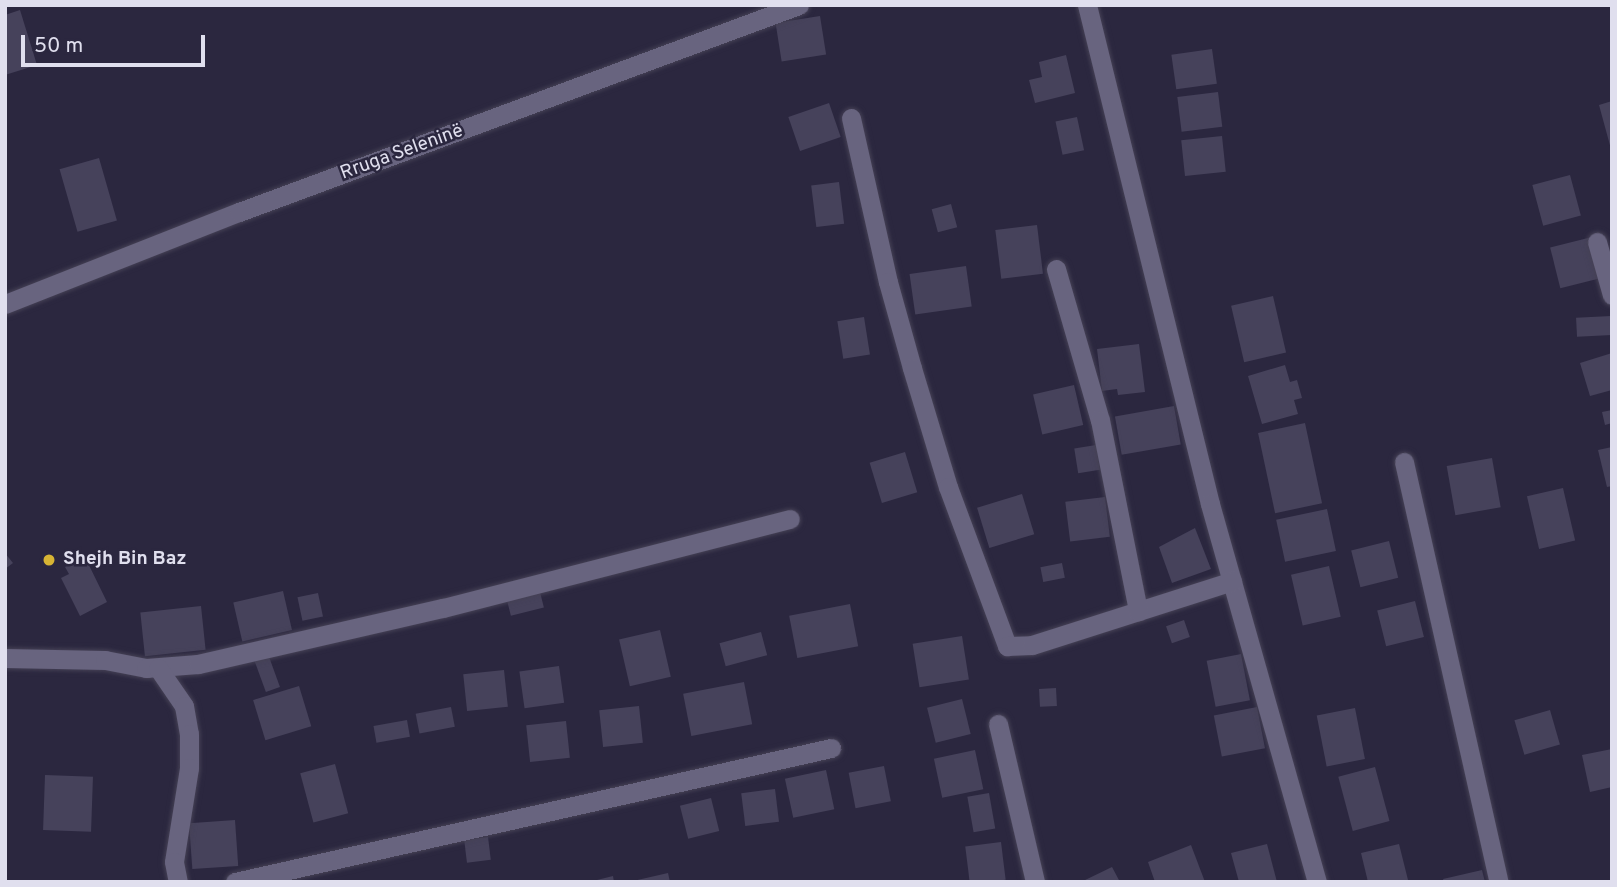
<!DOCTYPE html>
<html>
<head>
<meta charset="utf-8">
<style>
	body { margin:0 }
	#map { position:relative; width:1617px; height:887px; overflow:hidden; background:#2b273f; font-family:Overpass,sans-serif }
	div>[style] { position:absolute }
	.building>* { inset:0; background:#46425b; transform-origin:0 0 }
	.roads { filter:drop-shadow(0 0 2px #454155) drop-shadow(0 0 2px #454155) }
	.street>* { height:19px; margin:-9.5px; padding:0 9.5px; transform-origin:9.5px; border-radius:9.5px; background:#68647f }
	.dots>* { width:19px; height:19px; translate:-50% -50%; box-sizing:border-box; border:4px solid #2b273f; border-radius:50% }
	span { translate:-50% -50%; white-space:nowrap; text-align:center; line-height:1.15; -webkit-text-stroke:5px #2b273f; paint-order:stroke }
	.street-label { font-size:19px; color:#e0dfee }
	.poi-label { font-size:19px; color:#e0dfee; font-weight:700 }
	.left { translate:0 -50%; text-align:left }
	.frame { position:absolute; inset:0; border:7px solid #e0dfee; pointer-events:none }
	.scale { position:absolute; left:21px; top:35px; width:184px; height:32px; box-sizing:border-box; border:4px solid #e0dfee; border-top:0; padding-left:9px; font-size:21px; line-height:24px; white-space:nowrap; color:#e0dfee; -webkit-text-stroke:5px #2b273f; paint-order:stroke }
</style>
</head>
<body>
<div id="map">
	<div class="building">
		<i style="clip-path:polygon(20px 10px,37px 65px,5px 75px,5px 15px)"></i>
		<i style="left:820px;top:16px;width:39px;height:45px;rotate:81deg"></i>
		<i style="left:1212px;top:49px;width:35px;height:41px;rotate:82deg"></i>
		<i style="clip-path:polygon(1066px 55px,1075px 93px,1035px 103px,1029px 80px,1042px 77px,1039px 62px)"></i>
		<i style="left:1218px;top:92px;width:35px;height:41px;rotate:83deg"></i>
		<i style="clip-path:polygon(1612px 101px,1612px 148px,1611px 149px,1599px 105px)"></i>
		<i style="left:829px;top:103px;width:36px;height:43px;rotate:71deg"></i>
		<i style="left:1077px;top:117px;width:34px;height:22px;rotate:78deg"></i>
		<i style="left:1222px;top:136px;width:36px;height:41px;rotate:84deg"></i>
		<i style="left:99px;top:158px;width:65px;height:41px;rotate:74deg"></i>
		<i style="left:1570px;top:175px;width:42px;height:39px;rotate:75deg"></i>
		<i style="left:839px;top:182px;width:42px;height:28px;rotate:83deg"></i>
		<i style="left:951px;top:204px;width:24px;height:20px;rotate:75deg"></i>
		<i style="left:1037px;top:225px;width:49px;height:42px;rotate:83deg"></i>
		<i style="left:1588px;top:238px;width:42px;height:39px;rotate:76deg"></i>
		<i style="left:966px;top:266px;width:41px;height:57px;rotate:82deg"></i>
		<i style="left:1273px;top:296px;width:58px;height:43px;rotate:77deg"></i>
		<i style="left:1611px;top:316px;width:19px;height:35px;rotate:87deg"></i>
		<i style="left:864px;top:317px;width:38px;height:27px;rotate:81deg"></i>
		<i style="clip-path:polygon(1139px 344px,1145px 392px,1118px 395px,1117px 389px,1102px 391px,1097px 349px)"></i>
		<i style="clip-path:polygon(1612px 353px,1612px 390px,1590px 396px,1580px 363px)"></i>
		<i style="clip-path:polygon(1285px 365px,1290px 382px,1297px 380px,1302px 398px,1294px 400px,1298px 414px,1262px 424px,1248px 376px)"></i>
		<i style="left:1074px;top:385px;width:41px;height:42px;rotate:77deg"></i>
		<i style="left:1174px;top:406px;width:39px;height:60px;rotate:80deg"></i>
		<i style="clip-path:polygon(1612px 410px,1612px 423px,1605px 425px,1602px 412px)"></i>
		<i style="left:1305px;top:423px;width:82px;height:48px;rotate:78deg"></i>
		<i style="left:1096px;top:445px;width:25px;height:22px;rotate:81deg"></i>
		<i style="clip-path:polygon(1612px 447px,1612px 486px,1607px 487px,1598px 450px)"></i>
		<i style="left:905px;top:452px;width:42px;height:37px;rotate:73deg"></i>
		<i style="left:1492px;top:458px;width:50px;height:46px;rotate:80deg"></i>
		<i style="left:1563px;top:488px;width:54px;height:37px;rotate:77deg"></i>
		<i style="left:1022px;top:494px;width:42px;height:47px;rotate:73deg"></i>
		<i style="left:1105px;top:497px;width:40px;height:40px;rotate:83deg"></i>
		<i style="left:1327px;top:509px;width:43px;height:52px;rotate:78deg"></i>
		<i style="clip-path:polygon(1195px 528px,1211px 569px,1172px 583px,1159px 547px)"></i>
		<i style="left:1389px;top:541px;width:38px;height:39px;rotate:76deg"></i>
		<i style="clip-path:polygon(5px 553px,13px 563px,5px 569px)"></i>
		<i style="clip-path:polygon(85px 557px,107px 602px,80px 616px,61px 578px,69px 574px,65px 567px)"></i>
		<i style="left:1062px;top:563px;width:15px;height:22px;rotate:79deg"></i>
		<i style="left:1329px;top:566px;width:52px;height:39px;rotate:77deg"></i>
		<i style="left:283px;top:591px;width:40px;height:51px;rotate:77deg"></i>
		<i style="left:540px;top:592px;width:16px;height:34px;rotate:76deg"></i>
		<i style="left:318px;top:593px;width:24px;height:21px;rotate:78deg"></i>
		<i style="left:1415px;top:601px;width:37px;height:39px;rotate:76deg"></i>
		<i style="left:850px;top:604px;width:43px;height:62px;rotate:79deg"></i>
		<i style="left:201px;top:606px;width:44px;height:61px;rotate:84deg"></i>
		<i style="left:1184px;top:620px;width:18px;height:19px;rotate:71deg"></i>
		<i style="left:660px;top:630px;width:48px;height:42px;rotate:77deg"></i>
		<i style="left:761px;top:632px;width:24px;height:43px;rotate:75deg"></i>
		<i style="left:962px;top:636px;width:44px;height:50px;rotate:81deg"></i>
		<i style="left:268px;top:654px;width:35px;height:15px;rotate:70deg"></i>
		<i style="left:1241px;top:654px;width:47px;height:35px;rotate:79deg"></i>
		<i style="left:559px;top:666px;width:37px;height:40px;rotate:82deg"></i>
		<i style="left:504px;top:670px;width:37px;height:41px;rotate:84deg"></i>
		<i style="left:744px;top:682px;width:43px;height:62px;rotate:79deg"></i>
		<i style="left:299px;top:686px;width:42px;height:48px;rotate:73deg"></i>
		<i style="left:1056px;top:688px;width:18px;height:17px;rotate:87deg"></i>
		<i style="left:962px;top:699px;width:36px;height:36px;rotate:76deg"></i>
		<i style="left:639px;top:706px;width:37px;height:40px;rotate:84deg"></i>
		<i style="left:451px;top:707px;width:20px;height:36px;rotate:79deg"></i>
		<i style="left:1257px;top:707px;width:42px;height:44px;rotate:79deg"></i>
		<i style="left:1355px;top:708px;width:52px;height:39px;rotate:79deg"></i>
		<i style="left:1550px;top:710px;width:36px;height:37px;rotate:74deg"></i>
		<i style="left:407px;top:720px;width:17px;height:34px;rotate:80deg"></i>
		<i style="left:566px;top:721px;width:37px;height:40px;rotate:84deg"></i>
		<i style="clip-path:polygon(1612px 749px,1612px 787px,1590px 792px,1582px 755px)"></i>
		<i style="left:975px;top:750px;width:40px;height:42px;rotate:78deg"></i>
		<i style="left:335px;top:764px;width:51px;height:36px;rotate:75deg"></i>
		<i style="left:884px;top:766px;width:36px;height:36px;rotate:79deg"></i>
		<i style="left:1375px;top:767px;width:56px;height:38px;rotate:75deg"></i>
		<i style="left:826px;top:770px;width:40px;height:42px;rotate:78deg"></i>
		<i style="left:45px;top:775px;width:48px;height:55px;rotate:2deg"></i>
		<i style="left:775px;top:789px;width:33px;height:34px;rotate:83deg"></i>
		<i style="left:989px;top:793px;width:36px;height:22px;rotate:80deg"></i>
		<i style="left:711px;top:798px;width:34px;height:32px;rotate:76deg"></i>
		<i style="left:235px;top:820px;width:46px;height:46px;rotate:86deg"></i>
		<i style="left:488px;top:837px;width:23px;height:24px;rotate:83deg"></i>
		<i style="left:1001px;top:842px;width:38px;height:36px;rotate:83deg"></i>
		<i style="clip-path:polygon(1267px 844px,1277px 882px,1239px 882px,1231px 853px)"></i>
		<i style="clip-path:polygon(1399px 844px,1408px 880px,1368px 882px,1361px 853px)"></i>
		<i style="clip-path:polygon(1191px 845px,1205px 882px,1155px 882px,1148px 862px)"></i>
		<i style="clip-path:polygon(1112px 867px,1120px 882px,1081px 882px)"></i>
		<i style="clip-path:polygon(1482px 870px,1485px 882px,1444px 882px,1443px 879px)"></i>
		<i style="clip-path:polygon(668px 873px,670px 882px,633px 882px,633px 881px)"></i>
		<i style="clip-path:polygon(613px 876px,614px 882px,594px 882px,593px 881px)"></i>
	</div>
	<div class="roads">
		<div class="street">
			<i style="left:1087px;top:5px;width:514px;rotate:76.15deg"></i>
			<i style="left:1210px;top:504px;width:393px;rotate:74.2deg"></i>
			<i style="left:851px;top:118px;width:168px;rotate:77.3deg"></i>
			<i style="left:888px;top:282px;width:89px;rotate:74.4deg"></i>
			<i style="left:912px;top:368px;width:124px;rotate:73.2deg"></i>
			<i style="left:948px;top:487px;width:170px;rotate:69.6deg"></i>
			<i style="left:1007px;top:646px;width:25px;rotate:-2deg"></i>
			<i style="left:1032px;top:645px;width:210px;rotate:-17.7deg"></i>
			<i style="left:1597px;top:242px;width:55px;rotate:74.2deg"></i>
			<i style="left:1056px;top:269px;width:157px;rotate:73.8deg"></i>
			<i style="left:1100px;top:420px;width:195px;rotate:78.7deg"></i>
			<i style="left:5px;top:304px;width:251px;rotate:-21.5deg"></i>
			<i style="left:239px;top:212px;width:597px;rotate:-20.29deg"></i>
			<i style="left:1404px;top:462px;width:431px;rotate:77.3deg"></i>
			<i style="left:5px;top:658px;width:100px;rotate:1.1deg"></i>
			<i style="left:105px;top:660px;width:42px;rotate:11deg"></i>
			<i style="left:146px;top:668px;width:52px;rotate:-4.4deg"></i>
			<i style="left:198px;top:664px;width:251px;rotate:-12.9deg"></i>
			<i style="left:443px;top:608px;width:358px;rotate:-14.4deg"></i>
			<i style="left:158px;top:668px;width:46px;rotate:55.6deg"></i>
			<i style="left:184px;top:706px;width:28px;rotate:80deg"></i>
			<i style="left:189px;top:734px;width:34px;rotate:90deg"></i>
			<i style="left:189px;top:768px;width:95px;rotate:99.1deg"></i>
			<i style="left:174px;top:862px;width:20px;rotate:79deg"></i>
			<i style="left:998px;top:724px;width:162px;rotate:76.8deg"></i>
			<i style="left:235px;top:882px;width:611px;rotate:-12.67deg"></i>
		</div>
	</div>
	<div class="dots">
		<i style="left:49px;top:560px;background:#d7b434"></i>
	</div>
	<div class="street-label">
		<span style="left:402px;top:153px;rotate:-20deg">Rruga Seleninë</span>
	</div>
	<div class="poi-label">
		<span class="left" style="left:63px;top:560px">Shejh Bin Baz</span>
	</div>
	<div class="frame"></div>
	<div class="scale">50 m</div>
</div>
</body>
</html>
